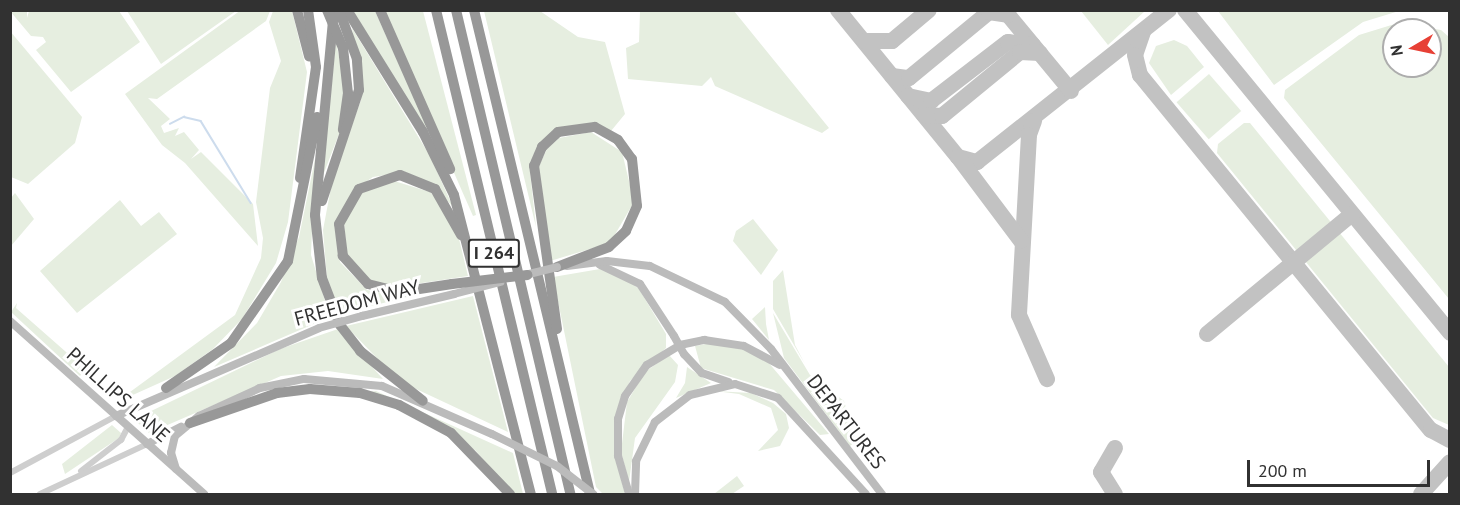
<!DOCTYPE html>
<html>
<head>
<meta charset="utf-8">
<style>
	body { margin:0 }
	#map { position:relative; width:1460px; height:505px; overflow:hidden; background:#fff; font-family:"PT Sans",sans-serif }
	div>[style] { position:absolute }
	.green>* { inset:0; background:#e6eee0; transform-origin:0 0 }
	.stream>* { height:1.5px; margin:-0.75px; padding:0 0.75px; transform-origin:0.75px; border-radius:0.75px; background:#cddced }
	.taxiway>* { height:16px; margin:-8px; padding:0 8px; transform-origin:8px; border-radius:8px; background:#c2c2c2 }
	.street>* { height:6px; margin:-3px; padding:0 3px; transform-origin:3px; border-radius:3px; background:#cecece }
	.secondary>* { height:8px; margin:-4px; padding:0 4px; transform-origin:4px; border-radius:4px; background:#bbb }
	.highway>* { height:10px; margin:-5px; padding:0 5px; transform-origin:5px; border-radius:5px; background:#989898 }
	.secondary-bridge>* { height:8px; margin:-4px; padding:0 4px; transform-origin:4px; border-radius:4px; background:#bbb }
	.highway-bridge>* { height:10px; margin:-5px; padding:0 5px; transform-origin:5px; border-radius:5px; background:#989898 }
	span { translate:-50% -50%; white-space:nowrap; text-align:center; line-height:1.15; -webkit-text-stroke:6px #fff; paint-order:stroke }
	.shield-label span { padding:2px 4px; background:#fff; border:2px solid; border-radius:4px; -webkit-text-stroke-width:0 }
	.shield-label { font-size:18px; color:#313131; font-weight:700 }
	.street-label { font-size:20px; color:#313131 }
	.frame { position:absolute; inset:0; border:12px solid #313131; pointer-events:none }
	.north { position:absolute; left:1382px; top:18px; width:60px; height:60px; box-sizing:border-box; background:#fff; border:2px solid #adadad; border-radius:50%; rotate:261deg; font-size:16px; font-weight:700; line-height:24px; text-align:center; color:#313131 }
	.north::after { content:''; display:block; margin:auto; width:21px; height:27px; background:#e74035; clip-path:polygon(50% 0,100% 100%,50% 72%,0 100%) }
	.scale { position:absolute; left:1247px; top:460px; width:183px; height:27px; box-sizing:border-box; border:3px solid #313131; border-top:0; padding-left:8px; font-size:18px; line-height:21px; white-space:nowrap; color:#313131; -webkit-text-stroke:4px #fff; paint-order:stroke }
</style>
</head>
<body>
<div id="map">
	<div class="green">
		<i style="clip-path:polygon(241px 10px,270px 11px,266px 21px,157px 99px,148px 98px,170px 119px,161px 126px,164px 133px,179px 128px,175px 136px,184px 132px,199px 150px,191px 159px,201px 152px,253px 204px,258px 246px,185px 163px,162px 145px,125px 94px)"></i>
		<i style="clip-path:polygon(10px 11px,27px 11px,27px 18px,29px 11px,119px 11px,140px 42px,71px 92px,36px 50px,46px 42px,43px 37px,31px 36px)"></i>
		<i style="clip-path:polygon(127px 11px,236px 11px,161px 64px)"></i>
		<i style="clip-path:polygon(273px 11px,292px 11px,307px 72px,288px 222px,276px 263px,242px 319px,213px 349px,175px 376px,115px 403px,235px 315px,261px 258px,263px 238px,256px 202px,270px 88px,281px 61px,269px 22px)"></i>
		<i style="clip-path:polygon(353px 11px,375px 11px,433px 140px)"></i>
		<i style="clip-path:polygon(383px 11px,423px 11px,476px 215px,473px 216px)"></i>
		<i style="clip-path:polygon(484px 11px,540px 11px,578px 37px,605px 42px,625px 114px,611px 131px,564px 126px,530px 172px,536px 227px)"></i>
		<i style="clip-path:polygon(640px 11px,734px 11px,829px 128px,822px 133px,715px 86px,711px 77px,702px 86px,628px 79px,626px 48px,639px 42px)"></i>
		<i style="clip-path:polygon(1081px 11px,1145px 10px,1145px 11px,1108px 45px)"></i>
		<i style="clip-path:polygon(1218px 11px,1218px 10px,1399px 11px,1363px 22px,1274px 85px)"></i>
		<i style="clip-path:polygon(evenodd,1398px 23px,1441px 30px,1449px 37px,1449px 299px,1284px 98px,1285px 90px,1359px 35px,1398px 23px,1394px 30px,1430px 30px,1430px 66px,1394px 66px,1394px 30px)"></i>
		<i style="clip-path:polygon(352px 28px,430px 156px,453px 207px,431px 183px,405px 172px,373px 177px,354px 190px,336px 222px,340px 262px,367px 290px,407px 297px,340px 314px,327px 278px,323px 230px,333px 177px,361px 100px)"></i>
		<i style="clip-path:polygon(10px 31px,82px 117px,75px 143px,28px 184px,11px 177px)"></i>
		<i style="clip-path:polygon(1174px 40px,1187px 46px,1204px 67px,1171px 95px,1149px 63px,1156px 46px)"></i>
		<i style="clip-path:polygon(336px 41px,345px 90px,339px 134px,322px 178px)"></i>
		<i style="left:1209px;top:74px;width:49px;height:43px;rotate:49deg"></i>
		<i style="clip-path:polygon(1244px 123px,1250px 123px,1449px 367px,1449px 425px,1433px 418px,1217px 153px,1218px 144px)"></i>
		<i style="clip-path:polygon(591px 132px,622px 152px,634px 202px,610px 243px,550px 261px,537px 170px,547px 149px,559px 138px)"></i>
		<i style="clip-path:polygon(315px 159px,311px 255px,330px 317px,214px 367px,257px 323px,281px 282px,299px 237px)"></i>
		<i style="clip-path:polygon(391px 180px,430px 192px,438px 200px,459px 239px,468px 276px,389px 288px,361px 275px,347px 257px,344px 222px,360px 194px)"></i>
		<i style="clip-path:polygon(15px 193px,34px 219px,11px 246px,11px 198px)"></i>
		<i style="clip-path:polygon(120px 200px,141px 226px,159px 212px,177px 234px,77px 313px,40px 271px)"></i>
		<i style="clip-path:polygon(753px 219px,778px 250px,761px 275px,733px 241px,736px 231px)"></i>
		<i style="clip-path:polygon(600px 269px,623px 276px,639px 289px,666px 334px,666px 348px,630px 381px,614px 421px,614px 452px,625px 494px,603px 494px,596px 487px,553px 277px)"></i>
		<i style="clip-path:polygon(783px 270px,795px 345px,805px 364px,773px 309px,773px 281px)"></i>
		<i style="clip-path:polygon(473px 296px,508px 432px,399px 381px,346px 326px)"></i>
		<i style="clip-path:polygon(17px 303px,16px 308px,74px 359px,84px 371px,80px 376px,11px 312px)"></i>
		<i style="clip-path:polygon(765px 307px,766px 324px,769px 340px,752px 319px)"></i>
		<i style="clip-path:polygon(773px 313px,810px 375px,844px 401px,856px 441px,850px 446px,784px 358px)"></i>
		<i style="clip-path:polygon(338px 329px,383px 379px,328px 371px,281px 376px,149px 433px,138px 423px,147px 413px,280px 349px)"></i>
		<i style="clip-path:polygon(711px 343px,746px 350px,768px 362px,829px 434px,820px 435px,774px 390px,701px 368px,695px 346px)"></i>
		<i style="clip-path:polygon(669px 355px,678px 365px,675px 382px,635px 438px,629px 482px,621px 452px,627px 402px,645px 372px)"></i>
		<i style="clip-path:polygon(687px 367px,711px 383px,676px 398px,685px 383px)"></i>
		<i style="clip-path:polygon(376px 391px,513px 453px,523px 494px,513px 494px,475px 450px,367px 392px)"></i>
		<i style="clip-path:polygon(715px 391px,751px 393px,773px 403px,786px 414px,789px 428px,780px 446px,758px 451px,778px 430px,771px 408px,739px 394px)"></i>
		<i style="clip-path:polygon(112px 425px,121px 433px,119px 438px,65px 474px,62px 464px)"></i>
		<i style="clip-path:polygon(737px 476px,744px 486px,732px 494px,714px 494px)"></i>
	</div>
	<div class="stream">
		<i style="left:170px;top:124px;width:16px;rotate:-27deg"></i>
		<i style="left:184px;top:117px;width:17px;rotate:13deg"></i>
		<i style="left:201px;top:121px;width:96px;rotate:58.6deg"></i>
	</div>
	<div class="taxiway">
		<i style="left:838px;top:10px;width:190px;rotate:50.8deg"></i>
		<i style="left:958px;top:157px;width:20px;rotate:15deg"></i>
		<i style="left:977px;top:162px;width:245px;rotate:-38.4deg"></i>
		<i style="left:1004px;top:10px;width:105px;rotate:50.4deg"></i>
		<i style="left:1185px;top:10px;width:418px;rotate:50.6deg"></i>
		<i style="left:1143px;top:32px;width:24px;rotate:109deg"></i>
		<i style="left:1135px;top:55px;width:21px;rotate:76deg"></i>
		<i style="left:1140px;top:75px;width:459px;rotate:50.7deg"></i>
		<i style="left:1431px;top:430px;width:21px;rotate:28deg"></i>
		<i style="left:864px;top:41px;width:28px"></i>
		<i style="left:892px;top:41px;width:48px;rotate:-40deg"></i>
		<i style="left:892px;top:76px;width:17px;rotate:7deg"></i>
		<i style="left:909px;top:78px;width:104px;rotate:-39.5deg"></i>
		<i style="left:989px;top:12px;width:19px;rotate:9deg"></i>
		<i style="left:908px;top:96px;width:24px;rotate:12deg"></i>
		<i style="left:931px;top:101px;width:97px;rotate:-37.5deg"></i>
		<i style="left:1008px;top:42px;width:25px;rotate:7deg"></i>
		<i style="left:924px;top:115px;width:18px;rotate:3deg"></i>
		<i style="left:942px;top:116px;width:101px;rotate:-39.4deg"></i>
		<i style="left:1020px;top:52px;width:20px;rotate:3deg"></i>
		<i style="left:1034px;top:121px;width:15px;rotate:110deg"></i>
		<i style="left:1029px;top:135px;width:180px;rotate:93.2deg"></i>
		<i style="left:1019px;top:315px;width:70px;rotate:66.4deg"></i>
		<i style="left:958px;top:157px;width:105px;rotate:53.1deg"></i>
		<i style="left:1207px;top:334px;width:188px;rotate:-39.6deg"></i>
		<i style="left:1115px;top:448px;width:28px;rotate:120deg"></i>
		<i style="left:1101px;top:472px;width:26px;rotate:58deg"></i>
		<i style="left:1421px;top:494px;width:43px;rotate:-47.8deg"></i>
	</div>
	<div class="street">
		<i style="left:81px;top:471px;width:51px;rotate:-37.8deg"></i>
		<i style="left:121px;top:440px;width:15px;rotate:-62deg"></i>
		<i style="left:10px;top:473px;width:120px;rotate:-28.3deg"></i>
		<i style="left:40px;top:494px;width:118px;rotate:-25deg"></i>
	</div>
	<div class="secondary">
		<i style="left:600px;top:265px;width:44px;rotate:25.4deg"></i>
		<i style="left:640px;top:284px;width:62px;rotate:56.8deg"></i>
		<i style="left:567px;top:266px;width:40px;rotate:-7.1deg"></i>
		<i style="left:607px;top:261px;width:43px;rotate:6.6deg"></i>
		<i style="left:650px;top:266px;width:83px;rotate:25.6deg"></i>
		<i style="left:725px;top:302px;width:66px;rotate:45.6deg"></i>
		<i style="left:771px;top:349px;width:183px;rotate:52.6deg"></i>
		<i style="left:362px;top:316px;width:95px;rotate:-13.4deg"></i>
		<i style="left:10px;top:321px;width:260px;rotate:41.7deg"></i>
		<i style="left:684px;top:354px;width:26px;rotate:47deg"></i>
		<i style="left:702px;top:373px;width:28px;rotate:19deg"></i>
		<i style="left:116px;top:416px;width:221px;rotate:-23.4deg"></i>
		<i style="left:147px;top:444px;width:38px;rotate:-27deg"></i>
		<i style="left:176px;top:469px;width:17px;rotate:-107deg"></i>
		<i style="left:171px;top:453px;width:17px;rotate:-77deg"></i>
		<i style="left:175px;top:436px;width:31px;rotate:-40deg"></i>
		<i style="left:199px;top:416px;width:67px;rotate:-24.7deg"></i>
		<i style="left:260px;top:388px;width:45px;rotate:-11.6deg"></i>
		<i style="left:304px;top:379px;width:78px;rotate:5.1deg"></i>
		<i style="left:382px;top:386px;width:120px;rotate:23.6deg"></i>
		<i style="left:629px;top:494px;width:40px;rotate:-106deg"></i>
		<i style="left:618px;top:456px;width:37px;rotate:-90deg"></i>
		<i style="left:618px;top:419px;width:24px;rotate:-73deg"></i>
		<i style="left:625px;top:396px;width:38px;rotate:-55deg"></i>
		<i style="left:647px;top:365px;width:39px;rotate:-31deg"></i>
		<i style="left:680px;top:345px;width:25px;rotate:-12deg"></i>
		<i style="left:704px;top:340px;width:40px;rotate:8.5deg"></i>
		<i style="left:744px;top:346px;width:40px;rotate:28deg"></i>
		<i style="left:635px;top:494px;width:33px;rotate:-88deg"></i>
		<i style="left:636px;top:461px;width:43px;rotate:-64deg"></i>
		<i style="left:655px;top:422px;width:44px;rotate:-37.6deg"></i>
		<i style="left:690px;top:395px;width:46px;rotate:-13.7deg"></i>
		<i style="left:735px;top:384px;width:45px;rotate:18deg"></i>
		<i style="left:778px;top:398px;width:130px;rotate:47.5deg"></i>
	</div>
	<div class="highway">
		<i style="left:297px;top:10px;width:48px;rotate:75.4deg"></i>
		<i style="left:334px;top:10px;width:206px;rotate:95.3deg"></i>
		<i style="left:315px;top:215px;width:63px;rotate:83.7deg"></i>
		<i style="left:322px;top:278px;width:50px;rotate:69deg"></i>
		<i style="left:340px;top:325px;width:33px;rotate:52deg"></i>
		<i style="left:360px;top:351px;width:80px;rotate:38.4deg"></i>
		<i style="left:347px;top:10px;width:144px;rotate:58.1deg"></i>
		<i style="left:423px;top:132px;width:70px;rotate:63.8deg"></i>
		<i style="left:454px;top:195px;width:309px;rotate:75.6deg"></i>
		<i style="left:380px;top:10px;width:174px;rotate:66.2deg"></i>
		<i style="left:436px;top:10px;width:498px;rotate:76.5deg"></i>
		<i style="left:456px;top:10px;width:497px;rotate:76.7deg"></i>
		<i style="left:474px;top:10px;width:498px;rotate:76.5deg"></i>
		<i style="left:343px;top:48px;width:45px;rotate:83.7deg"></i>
		<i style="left:348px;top:93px;width:37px;rotate:98deg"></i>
		<i style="left:300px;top:178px;width:112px;rotate:-81.8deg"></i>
		<i style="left:316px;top:67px;width:58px;rotate:-98deg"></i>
		<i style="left:322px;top:201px;width:117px;rotate:-71.6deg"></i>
		<i style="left:359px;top:90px;width:31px;rotate:-94deg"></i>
		<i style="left:357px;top:59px;width:52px;rotate:-110.2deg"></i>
		<i style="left:452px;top:284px;width:53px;rotate:171.3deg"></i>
		<i style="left:400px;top:292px;width:33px;rotate:-166deg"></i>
		<i style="left:368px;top:284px;width:38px;rotate:-132deg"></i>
		<i style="left:343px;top:256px;width:32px;rotate:-97deg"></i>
		<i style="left:339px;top:224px;width:40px;rotate:-60.3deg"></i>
		<i style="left:359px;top:189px;width:43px;rotate:-18.9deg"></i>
		<i style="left:400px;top:175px;width:38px;rotate:22deg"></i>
		<i style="left:435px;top:189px;width:53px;rotate:60.5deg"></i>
		<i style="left:557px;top:329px;width:165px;rotate:-98deg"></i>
		<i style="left:534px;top:166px;width:21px;rotate:-67deg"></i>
		<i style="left:542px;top:147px;width:22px;rotate:-43deg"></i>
		<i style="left:558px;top:132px;width:37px;rotate:-8deg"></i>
		<i style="left:595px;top:127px;width:26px;rotate:29deg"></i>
		<i style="left:618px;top:140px;width:24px;rotate:54deg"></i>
		<i style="left:632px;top:159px;width:47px;rotate:83.9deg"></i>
		<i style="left:637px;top:206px;width:27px;rotate:114deg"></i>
		<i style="left:626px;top:231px;width:23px;rotate:137deg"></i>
		<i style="left:609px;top:247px;width:56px;rotate:159deg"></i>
		<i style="left:166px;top:388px;width:79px;rotate:-34.7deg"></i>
		<i style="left:231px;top:343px;width:100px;rotate:-55.2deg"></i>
		<i style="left:288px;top:261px;width:147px;rotate:-78.6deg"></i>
		<i style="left:190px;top:423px;width:92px;rotate:-19deg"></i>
		<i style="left:277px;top:393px;width:33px;rotate:-7deg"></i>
		<i style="left:310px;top:389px;width:50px;rotate:4.6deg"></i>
		<i style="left:360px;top:393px;width:41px;rotate:17.1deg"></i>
		<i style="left:399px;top:405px;width:59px;rotate:28.3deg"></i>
		<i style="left:451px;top:433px;width:85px;rotate:46deg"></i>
	</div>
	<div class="secondary-bridge">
		<i style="left:521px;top:276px;width:37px;rotate:-14deg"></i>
		<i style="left:454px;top:294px;width:48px;rotate:-14.6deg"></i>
		<i style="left:319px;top:328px;width:45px;rotate:-15.6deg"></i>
		<i style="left:674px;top:336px;width:21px;rotate:61deg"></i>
		<i style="left:492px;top:434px;width:72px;rotate:26.2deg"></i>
		<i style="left:557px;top:466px;width:46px;rotate:37.9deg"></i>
	</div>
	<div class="highway-bridge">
		<i style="left:327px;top:10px;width:41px;rotate:67.2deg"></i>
		<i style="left:452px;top:284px;width:76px;rotate:-6.8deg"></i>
	</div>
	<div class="shield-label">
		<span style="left:494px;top:253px">I 264</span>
	</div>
	<div class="street-label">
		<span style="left:357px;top:303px;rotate:-15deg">FREEDOM WAY</span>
		<span style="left:118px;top:395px;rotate:42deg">PHILLIPS LANE</span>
		<span style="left:846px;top:422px;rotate:52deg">DEPARTURES</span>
	</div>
	<div class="frame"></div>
	<div class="north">N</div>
	<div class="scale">200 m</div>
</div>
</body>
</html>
